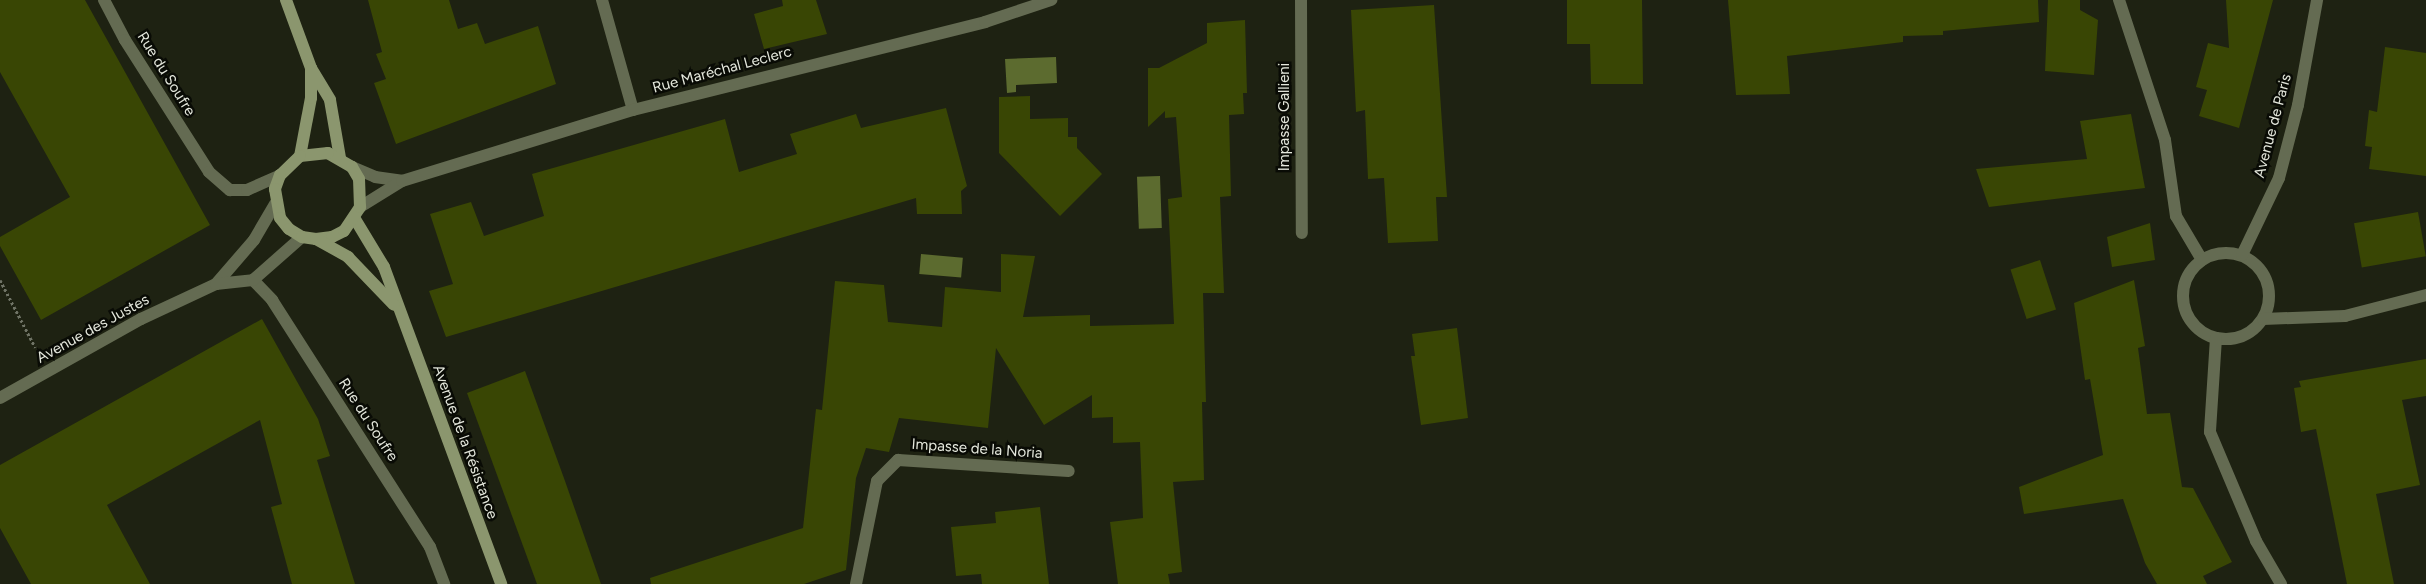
<!DOCTYPE html>
<html>
<head>
<meta charset="utf-8">
<style>
	body { margin:0 }
	#map { position:relative; width:2426px; height:584px; overflow:hidden; background:#1e2212; font-family:Figtree,sans-serif }
	div>[style] { position:absolute }
	.water>* { inset:0; background:#5c6b2f; transform-origin:0 0 }
	.building>* { inset:0; background:#394604; transform-origin:0 0 }
	.path>* { height:3px; margin-top:-1.5px; transform-origin:0; background:repeating-linear-gradient(90deg,#707466 0 2.5px,transparent 0 5px) }
	.minor>* { height:12px; margin:-6px; padding:0 6px; transform-origin:6px; border-radius:6px; background:#646b52 }
	.minor>.ring { margin:-6px; padding:0; box-sizing:content-box; background:none; border:12px solid #646b52; border-radius:50% }
	.secondary>* { height:12px; margin:-6px; padding:0 6px; transform-origin:6px; border-radius:6px; background:#8b966e }
	span { translate:-50% -50%; white-space:nowrap; text-align:center; line-height:1.15; -webkit-text-stroke:5px #090b05; paint-order:stroke }
	.street-label { font-size:15px; color:#e5e8dd }
</style>
</head>
<body>
<div id="map">
	<div class="water">
		<i style="clip-path:polygon(1056px 57px,1057px 83px,1016px 85px,1016px 92px,1007px 93px,1005px 59px)"></i>
		<i style="left:1160px;top:176px;width:52px;height:23px;rotate:88deg"></i>
		<i style="left:921px;top:254px;width:42px;height:20px;rotate:5deg"></i>
	</div>
	<div class="building">
		<i style="clip-path:polygon(0 0,85px 0,210px 225px,41px 320px,0 246px,0 237px,70px 197px,0 72px)"></i>
		<i style="clip-path:polygon(368px 0,449px 0,458px 29px,477px 23px,485px 44px,538px 26px,556px 84px,396px 144px,374px 83px,386px 79px,376px 54px,382px 52px)"></i>
		<i style="clip-path:polygon(782px 0,816px 0,827px 34px,764px 49px,754px 14px,783px 6px)"></i>
		<i style="clip-path:polygon(1567px 0,1642px 0,1643px 84px,1591px 84px,1590px 44px,1567px 44px)"></i>
		<i style="clip-path:polygon(1728px 0,2038px 0,2039px 22px,1943px 31px,1943px 35px,1903px 36px,1903px 42px,1787px 56px,1790px 94px,1736px 95px)"></i>
		<i style="clip-path:polygon(2048px 0,2080px 0,2080px 10px,2098px 20px,2094px 75px,2045px 71px)"></i>
		<i style="clip-path:polygon(2226px 0,2273px 0,2239px 128px,2199px 116px,2207px 90px,2196px 87px,2208px 43px,2229px 48px)"></i>
		<i style="clip-path:polygon(1434px 5px,1447px 197px,1436px 197px,1438px 241px,1388px 243px,1384px 178px,1368px 179px,1365px 110px,1356px 112px,1351px 10px)"></i>
		<i style="clip-path:polygon(1245px 20px,1247px 93px,1243px 93px,1244px 114px,1229px 115px,1231px 196px,1220px 197px,1224px 293px,1203px 293px,1206px 402px,1202px 402px,1204px 480px,1173px 482px,1182px 572px,1168px 574px,1170px 584px,1118px 584px,1110px 522px,1143px 518px,1140px 442px,1113px 443px,1113px 417px,1092px 418px,1092px 395px,1044px 425px,996px 348px,988px 428px,899px 418px,889px 452px,866px 448px,856px 478px,846px 570px,804px 584px,651px 584px,650px 578px,803px 528px,816px 409px,822px 410px,835px 281px,884px 285px,888px 322px,942px 327px,945px 287px,1001px 292px,1001px 254px,1035px 256px,1023px 317px,1090px 315px,1090px 326px,1174px 324px,1168px 199px,1182px 197px,1176px 117px,1165px 118px,1165px 111px,1148px 127px,1148px 68px,1159px 68px,1207px 43px,1207px 23px)"></i>
		<i style="clip-path:polygon(2385px 47px,2426px 53px,2426px 176px,2369px 169px,2372px 147px,2365px 146px,2369px 110px,2377px 112px)"></i>
		<i style="clip-path:polygon(1030px 96px,1030px 119px,1068px 118px,1068px 137px,1077px 137px,1077px 148px,1102px 174px,1060px 216px,999px 153px,999px 97px)"></i>
		<i style="clip-path:polygon(946px 108px,967px 186px,961px 191px,962px 214px,917px 214px,916px 198px,446px 337px,429px 291px,453px 284px,430px 214px,471px 202px,484px 236px,544px 216px,532px 174px,725px 119px,739px 172px,797px 154px,790px 134px,856px 114px,861px 128px)"></i>
		<i style="clip-path:polygon(2131px 114px,2145px 188px,1989px 207px,1976px 169px,2087px 159px,2080px 121px)"></i>
		<i style="left:2418px;top:212px;width:45px;height:65px;rotate:80deg"></i>
		<i style="clip-path:polygon(2150px 223px,2155px 260px,2112px 267px,2107px 237px)"></i>
		<i style="left:2040px;top:260px;width:52px;height:31px;rotate:72deg"></i>
		<i style="clip-path:polygon(2134px 280px,2145px 346px,2138px 348px,2147px 414px,2170px 413px,2182px 487px,2193px 488px,2232px 562px,2203px 576px,2207px 584px,2157px 584px,2145px 563px,2123px 499px,2024px 514px,2019px 487px,2103px 455px,2090px 379px,2085px 380px,2074px 303px)"></i>
		<i style="clip-path:polygon(262px 319px,318px 419px,330px 456px,317px 460px,355px 584px,292px 584px,271px 507px,282px 504px,260px 420px,107px 505px,150px 584px,31px 584px,0 528px,0 465px)"></i>
		<i style="clip-path:polygon(1457px 328px,1468px 418px,1421px 425px,1411px 356px,1415px 356px,1412px 334px)"></i>
		<i style="clip-path:polygon(2426px 359px,2426px 396px,2402px 400px,2420px 485px,2376px 494px,2394px 584px,2347px 584px,2316px 429px,2301px 432px,2294px 388px,2301px 387px,2299px 381px)"></i>
		<i style="clip-path:polygon(525px 371px,565px 481px,601px 584px,537px 584px,467px 393px)"></i>
		<i style="clip-path:polygon(1040px 507px,1049px 584px,982px 584px,981px 574px,956px 576px,951px 527px,996px 523px,995px 512px)"></i>
	</div>
	<div class="path">
		<i style="left:0;top:280px;width:76px;rotate:62.4deg"></i>
	</div>
	<div class="minor">
		<i style="left:104px;top:0;width:45px;rotate:62.3deg"></i>
		<i style="left:125px;top:40px;width:156px;rotate:57.5deg"></i>
		<i style="left:209px;top:172px;width:28px;rotate:41deg"></i>
		<i style="left:230px;top:190px;width:17px"></i>
		<i style="left:247px;top:190px;width:36px;rotate:-24deg"></i>
		<i style="left:602px;top:0;width:114px;rotate:74.3deg"></i>
		<i style="left:1301px;top:0;width:233px;rotate:89.8deg"></i>
		<i style="left:2119px;top:0;width:147px;rotate:71.8deg"></i>
		<i style="left:2165px;top:140px;width:77px;rotate:81.8deg"></i>
		<i style="left:2176px;top:216px;width:51px;rotate:59.4deg"></i>
		<i style="left:352px;top:167px;width:25px;rotate:23deg"></i>
		<i style="left:375px;top:177px;width:27px;rotate:8deg"></i>
		<i style="left:360px;top:207px;width:49px;rotate:-31.8deg"></i>
		<i style="left:402px;top:181px;width:242px;rotate:-17.1deg"></i>
		<i style="left:633px;top:110px;width:363px;rotate:-14deg"></i>
		<i style="left:985px;top:22px;width:70px;rotate:-18.4deg"></i>
		<i class="ring" style="left:2183px;top:253px;width:74px;height:74px"></i>
		<i style="left:2242px;top:255px;width:85px;rotate:-64.3deg"></i>
		<i style="left:2279px;top:178px;width:75px;rotate:-75.4deg"></i>
		<i style="left:2298px;top:105px;width:107px;rotate:-79.7deg"></i>
		<i style="left:253px;top:280px;width:28px;rotate:46deg"></i>
		<i style="left:272px;top:300px;width:293px;rotate:57.4deg"></i>
		<i style="left:430px;top:547px;width:40px;rotate:69deg"></i>
		<i style="left:216px;top:284px;width:58px;rotate:-49.2deg"></i>
		<i style="left:254px;top:240px;width:42px;rotate:-59.7deg"></i>
		<i style="left:2263px;top:319px;width:82px;rotate:-2.1deg"></i>
		<i style="left:2345px;top:316px;width:84px;rotate:-14.5deg"></i>
		<i style="left:2216px;top:338px;width:94px;rotate:93.7deg"></i>
		<i style="left:2210px;top:432px;width:118px;rotate:67.1deg"></i>
		<i style="left:2256px;top:541px;width:50px;rotate:59.8deg"></i>
		<i style="left:0;top:398px;width:162px;rotate:-29.3deg"></i>
		<i style="left:141px;top:319px;width:83px;rotate:-25deg"></i>
		<i style="left:216px;top:284px;width:37px;rotate:-6deg"></i>
		<i style="left:253px;top:280px;width:65px;rotate:-41.3deg"></i>
		<i style="left:856px;top:584px;width:105px;rotate:-78.5deg"></i>
		<i style="left:877px;top:481px;width:30px;rotate:-45deg"></i>
		<i style="left:898px;top:460px;width:171px;rotate:3.7deg"></i>
	</div>
	<div class="secondary">
		<i style="left:286px;top:0;width:72px;rotate:69.8deg"></i>
		<i style="left:311px;top:68px;width:37px;rotate:59deg"></i>
		<i style="left:330px;top:100px;width:59px;rotate:80.2deg"></i>
		<i style="left:300px;top:156px;width:59px;rotate:-79.3deg"></i>
		<i style="left:311px;top:98px;width:30px;rotate:-90deg"></i>
		<i style="left:355px;top:219px;width:56px;rotate:58.9deg"></i>
		<i style="left:384px;top:267px;width:338px;rotate:69.7deg"></i>
		<i style="left:316px;top:239px;width:16px;rotate:-7deg"></i>
		<i style="left:332px;top:237px;width:13px;rotate:-27deg"></i>
		<i style="left:344px;top:231px;width:29px;rotate:-56deg"></i>
		<i style="left:360px;top:207px;width:28px;rotate:-92deg"></i>
		<i style="left:359px;top:179px;width:14px;rotate:-120deg"></i>
		<i style="left:352px;top:167px;width:28px;rotate:-150deg"></i>
		<i style="left:328px;top:153px;width:28px;rotate:174deg"></i>
		<i style="left:300px;top:156px;width:28px;rotate:136deg"></i>
		<i style="left:280px;top:175px;width:15px;rotate:110deg"></i>
		<i style="left:275px;top:189px;width:29px;rotate:80deg"></i>
		<i style="left:280px;top:218px;width:14px;rotate:51deg"></i>
		<i style="left:289px;top:229px;width:15px;rotate:32deg"></i>
		<i style="left:302px;top:237px;width:14px;rotate:8deg"></i>
		<i style="left:316px;top:239px;width:37px;rotate:29deg"></i>
		<i style="left:348px;top:257px;width:66px;rotate:46.2deg"></i>
	</div>
	<div class="street-label">
		<span style="left:722px;top:70px;rotate:-15deg">Rue Maréchal Leclerc</span>
		<span style="left:166px;top:74px;rotate:58deg">Rue du Soufre</span>
		<span style="left:1285px;top:117px;rotate:-90deg">Impasse Gallieni</span>
		<span style="left:2273px;top:126px;rotate:-75deg">Avenue de Paris</span>
		<span style="left:93px;top:329px;rotate:-29deg">Avenue des Justes</span>
		<span style="left:368px;top:420px;rotate:57deg">Rue du Soufre</span>
		<span style="left:465px;top:442px;rotate:70deg">Avenue de la Résistance</span>
		<span style="left:977px;top:449px;rotate:4deg">Impasse de la Noria</span>
	</div>
</div>
</body>
</html>
